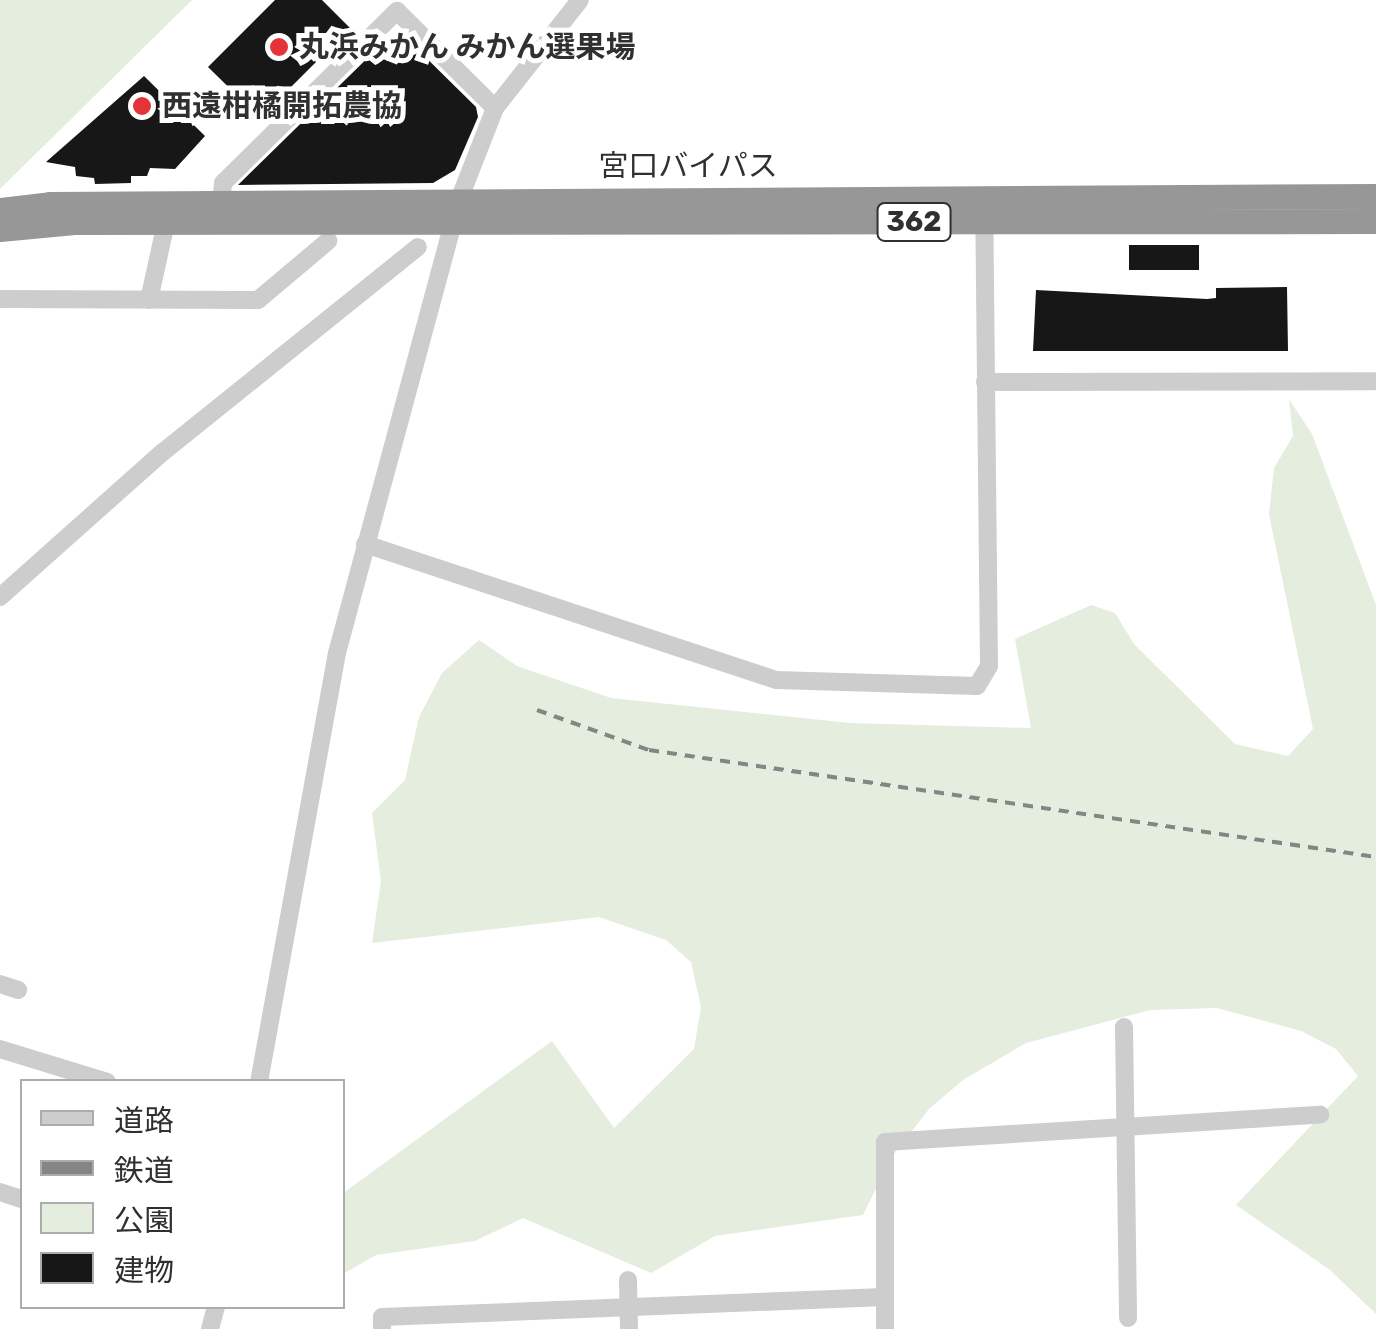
<!DOCTYPE html>
<html>
<head>
<meta charset="utf-8">
<style>
	body { margin:0 }
	#map { position:relative; width:1376px; height:1329px; overflow:hidden; background:#fff; font-family:Rubik,"Noto Sans JP",sans-serif }
	div>[style] { position:absolute }
	.green>* { inset:0; background:#e5edde }
	.building>* { inset:0; background:#171717; transform-origin:0 0 }
	.minor>* { height:18px; margin:-9px; padding:0 9px; transform-origin:9px; border-radius:9px; background:#cdcdcd }
	.highway>* { height:25px; margin:-12.5px; padding:0 12.5px; transform-origin:12.5px; border-radius:12.5px; background:#979797 }
	.rail>* { height:4px; margin-top:-2px; transform-origin:0; background:repeating-linear-gradient(90deg,#858585 0 10px,transparent 0 18px) }
	.dots>* { width:28px; height:28px; translate:-50% -50%; box-sizing:border-box; border:5px solid #fff; border-radius:50% }
	span { translate:-50% -50%; white-space:nowrap; text-align:center; line-height:1.15; -webkit-text-stroke:10px #fff; paint-order:stroke }
	.shield-label span { padding:2px 8px; background:#fff; border:2px solid; border-radius:8px; -webkit-text-stroke-width:0 }
	.shield-label { font-size:28px; color:#303030; font-weight:700 }
	.poi-label { font-size:30px; color:#303030; font-weight:700 }
	.left { translate:0 -50%; text-align:left }
	.street-label { font-size:30px; color:#303030 }
	.legend { position:absolute; left:20px; top:1079px; width:325px; height:230px; box-sizing:border-box; background:#fff; border:2px solid #acacac; margin:0; padding:12px 18px; list-style:none; font-size:30px; color:#303030 }
	.legend li { display:flex; align-items:center; gap:20px; height:50px }
	.legend b { width:50px; border:2px solid #acacac }
</style>
</head>
<body>
<div id="map">
	<div class="green">
		<i style="clip-path:polygon(0 0,192px 0,0 189px)"></i>
		<i style="clip-path:polygon(1289px 399px,1312px 434px,1376px 605px,1376px 1314px,1330px 1270px,1236px 1205px,1358px 1076px,1336px 1049px,1301px 1031px,1217px 1008px,1150px 1010px,1026px 1043px,963px 1080px,929px 1109px,891px 1158px,863px 1215px,715px 1236px,651px 1273px,523px 1218px,475px 1241px,376px 1255px,343px 1274px,342px 1194px,552px 1041px,614px 1128px,694px 1049px,701px 1007px,691px 962px,666px 940px,599px 917px,372px 943px,381px 881px,372px 813px,405px 780px,419px 717px,442px 673px,479px 640px,517px 666px,611px 698px,850px 723px,1031px 728px,1015px 639px,1091px 605px,1115px 613px,1134px 644px,1235px 744px,1288px 756px,1313px 729px,1269px 514px,1274px 468px,1293px 436px)"></i>
	</div>
	<div class="building">
		<i style="clip-path:polygon(275px 0,322px 0,350px 28px,260px 118px,208px 67px)"></i>
		<i style="clip-path:polygon(390px 36px,404px 36px,476px 107px,478px 117px,455px 170px,433px 183px,238px 185px)"></i>
		<i style="clip-path:polygon(144px 76px,205px 136px,175px 169px,150px 168px,147px 176px,131px 176px,131px 183px,95px 184px,94px 178px,76px 176px,75px 167px,46px 162px)"></i>
		<i style="left:1129px;top:245px;width:70px;height:25px"></i>
		<i style="clip-path:polygon(1287px 287px,1288px 351px,1033px 351px,1036px 290px,1207px 299px,1216px 298px,1216px 288px)"></i>
	</div>
	<div class="minor">
		<i style="left:221px;top:203px;width:20px;rotate:-84deg"></i>
		<i style="left:223px;top:183px;width:245px;rotate:-44.7deg"></i>
		<i style="left:397px;top:11px;width:138px;rotate:44.7deg"></i>
		<i style="left:0;top:299px;width:258px;rotate:0.2deg"></i>
		<i style="left:258px;top:300px;width:92px;rotate:-40.1deg"></i>
		<i style="left:149px;top:300px;width:79px;rotate:-77.6deg"></i>
		<i style="left:985px;top:382px;width:391px;rotate:-0.1deg"></i>
		<i style="left:365px;top:544px;width:433px;rotate:18.3deg"></i>
		<i style="left:776px;top:680px;width:201px;rotate:1.7deg"></i>
		<i style="left:977px;top:686px;width:23px;rotate:-59deg"></i>
		<i style="left:989px;top:666px;width:444px;rotate:-90.6deg"></i>
		<i style="left:0;top:597px;width:218px;rotate:-41.7deg"></i>
		<i style="left:163px;top:452px;width:327px;rotate:-38.8deg"></i>
		<i style="left:0;top:984px;width:19px;rotate:18deg"></i>
		<i style="left:1124px;top:1027px;width:291px;rotate:89.2deg"></i>
		<i style="left:0;top:1049px;width:112px;rotate:17.1deg"></i>
		<i style="left:259px;top:1082px;width:436px;rotate:-79.7deg"></i>
		<i style="left:337px;top:653px;width:469px;rotate:-74.9deg"></i>
		<i style="left:459px;top:200px;width:99px;rotate:-68.6deg"></i>
		<i style="left:495px;top:108px;width:137px;rotate:-51.8deg"></i>
		<i style="left:0;top:1192px;width:23px;rotate:18deg"></i>
		<i style="left:628px;top:1280px;width:49px;rotate:88.8deg"></i>
		<i style="left:210px;top:1329px;width:24px;rotate:-75deg"></i>
		<i style="left:382px;top:1329px;width:12px;rotate:-90deg"></i>
		<i style="left:382px;top:1317px;width:503px;rotate:-2.28deg"></i>
		<i style="left:885px;top:1329px;width:187px;rotate:-90deg"></i>
		<i style="left:885px;top:1142px;width:436px;rotate:-3.6deg"></i>
	</div>
	<div class="highway">
		<i style="left:0;top:210px;width:50px;rotate:-6.8deg"></i>
		<i style="left:50px;top:204px;width:1326px;rotate:-0.35deg"></i>
		<i style="left:0;top:229px;width:74px;rotate:-5.4deg"></i>
		<i style="left:74px;top:222px;width:1302px;rotate:-0.04deg"></i>
	</div>
	<div class="rail">
		<i style="left:537px;top:710px;width:119px;rotate:19.7deg"></i>
		<i style="left:649px;top:750px;width:735px;rotate:8.37deg"></i>
	</div>
	<div class="dots">
		<i style="left:279px;top:47px;background:#e43439"></i>
		<i style="left:142px;top:106px;background:#e43439"></i>
	</div>
	<div class="shield-label">
		<span style="left:914px;top:222px">362</span>
	</div>
	<div class="poi-label">
		<span class="left" style="left:299px;top:47px">丸浜みかん みかん選果場</span>
		<span class="left" style="left:162px;top:106px">西遠柑橘開拓農協</span>
	</div>
	<div class="street-label">
		<span style="left:688px;top:166px">宮口バイパス</span>
	</div>
	<ul class="legend">
	<li><b style="height:12px;background:#cdcdcd"></b>道路</li>
	<li><b style="height:12px;background:#858585"></b>鉄道</li>
	<li><b style="height:28px;background:#e5edde"></b>公園</li>
	<li><b style="height:28px;background:#171717"></b>建物</li>
	</ul>
</div>
</body>
</html>
